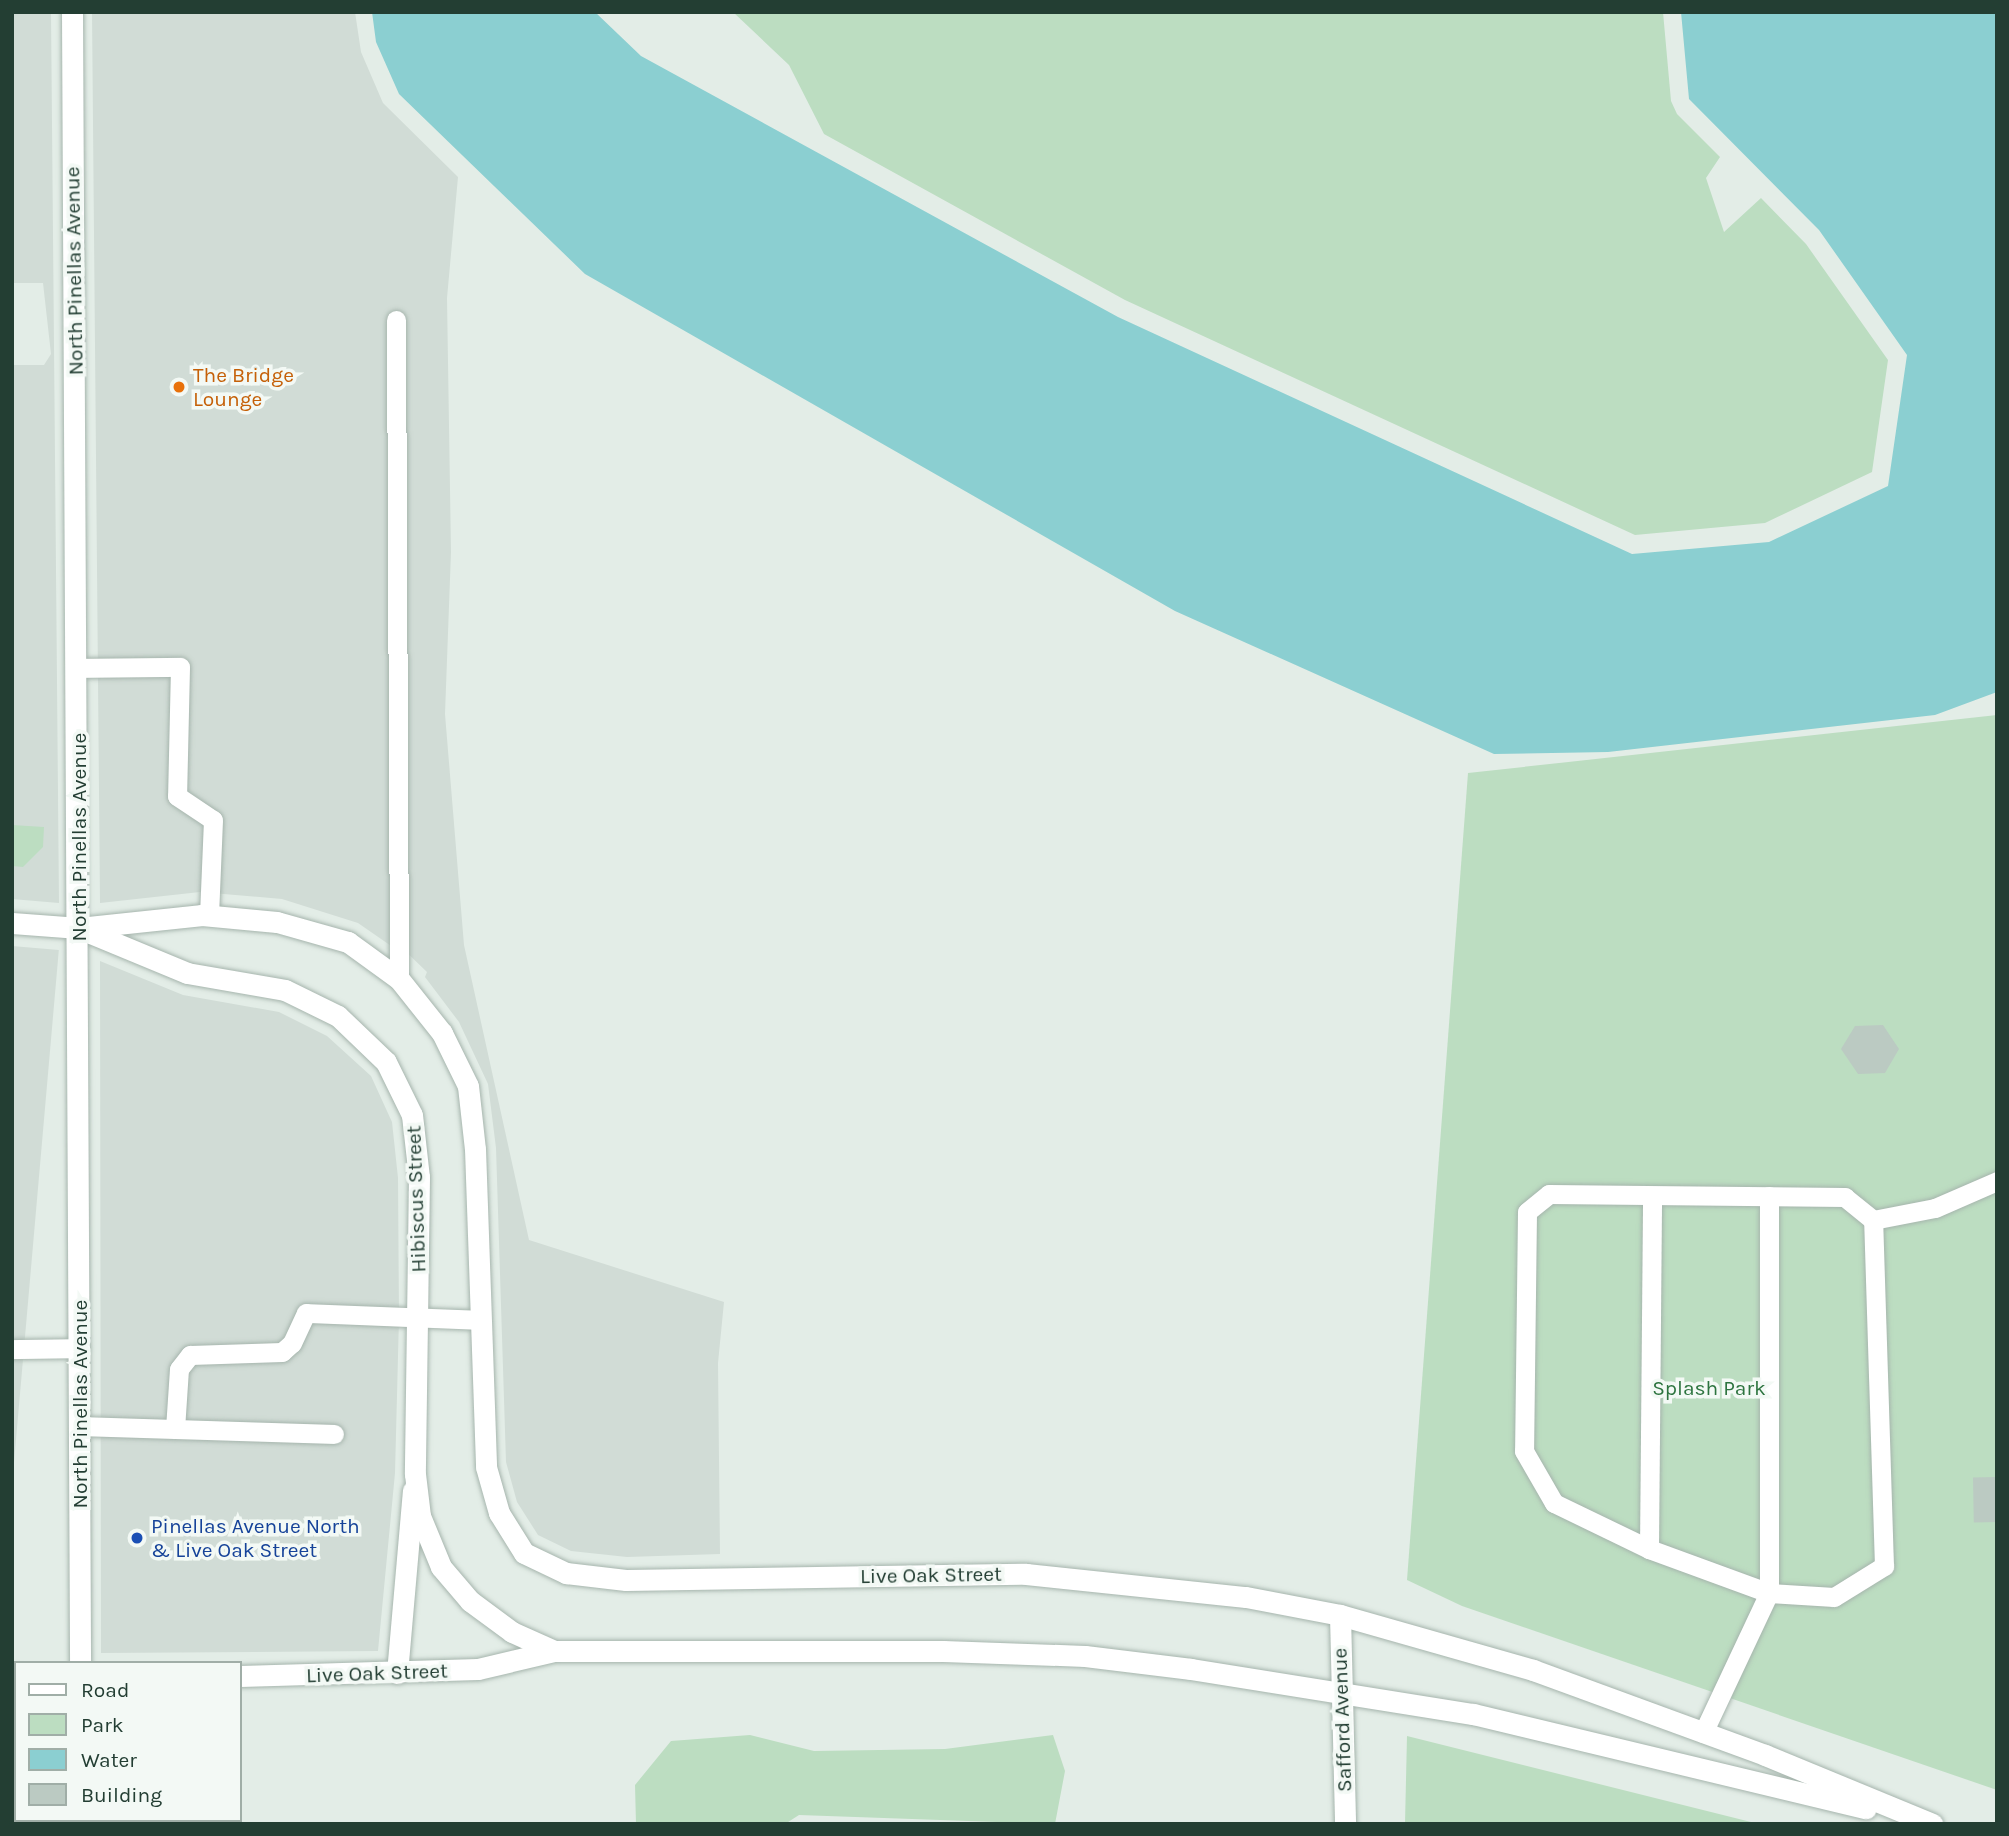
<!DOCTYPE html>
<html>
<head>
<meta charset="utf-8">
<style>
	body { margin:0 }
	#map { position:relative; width:2009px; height:1836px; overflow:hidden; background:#e3ede7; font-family:Karla,sans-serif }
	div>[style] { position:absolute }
	.built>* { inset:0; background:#d1dcd6; transform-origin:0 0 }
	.green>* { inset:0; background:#bcddc1 }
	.water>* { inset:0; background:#8bcfd1 }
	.building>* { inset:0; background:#bbcac2; transform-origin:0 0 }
	.roads { filter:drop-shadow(0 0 2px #a6b5ad) drop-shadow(0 0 2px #a6b5ad) }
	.lane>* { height:19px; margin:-9.5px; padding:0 9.5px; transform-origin:9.5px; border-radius:9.5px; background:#fff }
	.street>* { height:21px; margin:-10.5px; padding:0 10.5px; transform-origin:10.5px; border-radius:10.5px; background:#fff }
	.secondary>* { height:21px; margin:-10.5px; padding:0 10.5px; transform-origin:10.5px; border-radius:10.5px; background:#fff }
	.dots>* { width:19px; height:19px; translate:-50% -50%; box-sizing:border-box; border:4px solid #f3f9f5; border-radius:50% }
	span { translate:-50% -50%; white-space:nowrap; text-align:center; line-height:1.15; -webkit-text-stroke:7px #f3f9f5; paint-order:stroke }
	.street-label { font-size:21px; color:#233e33 }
	.food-label { font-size:21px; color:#c56008 }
	.left { translate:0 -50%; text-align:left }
	.park-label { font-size:21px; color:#2d743f }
	.transit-label { font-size:21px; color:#164399 }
	.frame { position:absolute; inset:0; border:14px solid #233e33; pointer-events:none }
	.legend { position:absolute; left:14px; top:1661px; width:228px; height:161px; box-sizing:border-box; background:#f3f9f5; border:2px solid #a0aea7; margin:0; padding:9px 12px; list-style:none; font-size:21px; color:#233e33 }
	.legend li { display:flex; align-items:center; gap:14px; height:35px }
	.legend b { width:35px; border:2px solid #a0aea7 }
</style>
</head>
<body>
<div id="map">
	<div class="built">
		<i style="clip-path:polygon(12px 12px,51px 12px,59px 903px,12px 899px,12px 365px,44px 365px,51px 354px,43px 283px,12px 283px)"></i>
		<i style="clip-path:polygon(92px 12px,355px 12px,361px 52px,383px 103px,458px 177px,447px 298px,451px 552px,445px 714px,464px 945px,529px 1240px,724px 1302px,718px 1363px,720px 1554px,627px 1557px,571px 1551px,538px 1535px,517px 1502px,506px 1462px,496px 1148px,488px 1084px,459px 1022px,425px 977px,427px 972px,401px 947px,397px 950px,358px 923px,282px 899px,200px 892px,100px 903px)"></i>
		<i style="left:12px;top:946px;width:47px;height:707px;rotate:5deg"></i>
		<i style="clip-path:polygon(100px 961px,183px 995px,279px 1012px,327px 1036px,371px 1076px,392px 1122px,398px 1178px,399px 1318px,395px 1473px,378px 1651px,101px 1653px)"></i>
		<i style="clip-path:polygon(12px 1699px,16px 1820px,61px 1824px,12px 1824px)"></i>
	</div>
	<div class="green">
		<i style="clip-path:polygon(733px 12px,1663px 12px,1671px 101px,1677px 114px,1720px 157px,1706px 178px,1724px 232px,1761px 198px,1806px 244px,1888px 360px,1872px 472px,1765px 523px,1635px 535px,1125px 300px,824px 134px,789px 65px)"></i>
		<i style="clip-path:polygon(1997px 715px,1997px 1790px,1462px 1606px,1407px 1580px,1468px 773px)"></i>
		<i style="clip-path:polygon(12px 825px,44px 827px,43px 847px,23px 867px,12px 866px)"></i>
		<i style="clip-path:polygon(750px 1735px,814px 1751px,945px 1749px,1053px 1735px,1065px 1771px,1055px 1824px,799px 1815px,785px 1824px,636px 1824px,635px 1785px,671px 1741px)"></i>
		<i style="clip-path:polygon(1407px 1736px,1759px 1824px,1405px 1824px)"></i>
	</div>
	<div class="water">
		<i style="clip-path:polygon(372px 12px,595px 12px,641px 56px,1118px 317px,1632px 554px,1769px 542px,1888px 486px,1907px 355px,1819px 230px,1689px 99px,1681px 12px,1997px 12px,1997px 692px,1935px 715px,1608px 752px,1494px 754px,1175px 611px,585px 274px,399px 94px,376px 42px)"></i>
	</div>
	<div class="building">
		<i style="clip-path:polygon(1883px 1025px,1899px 1049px,1885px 1073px,1858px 1074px,1841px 1049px,1855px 1026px)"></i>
		<i style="left:1996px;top:1477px;width:45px;height:23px;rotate:89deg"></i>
	</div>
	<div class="roads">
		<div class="lane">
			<i style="left:396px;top:320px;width:659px;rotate:89.74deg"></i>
			<i style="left:78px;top:668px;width:102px;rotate:-0.6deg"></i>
			<i style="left:180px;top:667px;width:129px;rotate:91.3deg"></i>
			<i style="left:177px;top:796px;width:43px;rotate:33.7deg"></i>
			<i style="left:213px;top:820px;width:96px;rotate:92.4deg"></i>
			<i style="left:1873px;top:1220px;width:63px;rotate:-11deg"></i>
			<i style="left:1935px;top:1208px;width:68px;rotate:-23.5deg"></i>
			<i style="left:12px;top:1349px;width:68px;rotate:-0.8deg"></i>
			<i style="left:80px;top:1426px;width:254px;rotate:1.8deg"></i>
			<i style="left:175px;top:1429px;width:60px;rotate:-86.2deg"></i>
			<i style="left:179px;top:1369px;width:18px;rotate:-52deg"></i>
			<i style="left:190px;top:1355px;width:92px;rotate:-1.9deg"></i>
			<i style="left:282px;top:1352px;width:13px;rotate:-42deg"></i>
			<i style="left:292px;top:1343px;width:33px;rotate:-65deg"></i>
			<i style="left:306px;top:1313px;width:174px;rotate:2.3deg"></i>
			<i style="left:1649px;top:1549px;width:353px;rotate:-89.5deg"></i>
			<i style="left:1703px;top:1733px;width:155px;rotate:-64.8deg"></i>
			<i style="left:1769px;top:1593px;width:65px;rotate:3.5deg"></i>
			<i style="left:1834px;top:1597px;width:59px;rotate:-31.8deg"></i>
			<i style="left:1884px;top:1566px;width:346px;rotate:-91.8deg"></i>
			<i style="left:1873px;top:1220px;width:36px;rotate:-141deg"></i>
			<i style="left:1845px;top:1197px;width:296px;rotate:-179.4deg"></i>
			<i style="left:1549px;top:1194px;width:28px;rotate:141deg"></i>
			<i style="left:1527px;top:1212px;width:239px;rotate:90.7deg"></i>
			<i style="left:1524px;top:1451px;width:60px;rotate:60deg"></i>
			<i style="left:1554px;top:1503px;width:106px;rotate:25.8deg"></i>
			<i style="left:1649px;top:1549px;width:128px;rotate:20.1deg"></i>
			<i style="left:1769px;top:1593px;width:397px;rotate:-90deg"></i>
		</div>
		<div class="street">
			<i style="left:1340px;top:1615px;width:209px;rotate:88.6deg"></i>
			<i style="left:397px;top:1673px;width:183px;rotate:-85deg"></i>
			<i style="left:12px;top:1676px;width:4px"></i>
			<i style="left:240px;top:1676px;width:238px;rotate:-1.7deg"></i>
			<i style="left:478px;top:1669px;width:78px;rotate:-13.3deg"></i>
		</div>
		<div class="secondary">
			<i style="left:72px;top:12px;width:1651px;rotate:89.72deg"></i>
			<i style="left:12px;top:923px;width:67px;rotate:4.3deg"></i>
			<i style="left:79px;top:928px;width:124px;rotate:-6deg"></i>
			<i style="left:202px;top:915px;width:75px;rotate:5.3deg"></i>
			<i style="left:277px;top:922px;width:74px;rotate:15.7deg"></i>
			<i style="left:348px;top:942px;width:63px;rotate:36deg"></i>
			<i style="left:399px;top:979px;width:69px;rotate:51.5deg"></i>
			<i style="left:442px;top:1033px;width:59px;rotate:63.9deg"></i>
			<i style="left:468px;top:1086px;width:63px;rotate:83.7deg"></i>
			<i style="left:475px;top:1149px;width:318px;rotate:88deg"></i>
			<i style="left:486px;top:1467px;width:48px;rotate:74.2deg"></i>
			<i style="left:499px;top:1513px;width:47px;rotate:58deg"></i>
			<i style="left:524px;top:1553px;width:47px;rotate:25.5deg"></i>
			<i style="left:566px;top:1573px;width:60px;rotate:6.7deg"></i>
			<i style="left:626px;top:1580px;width:400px;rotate:-0.9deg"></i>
			<i style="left:1026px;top:1574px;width:221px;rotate:6deg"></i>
			<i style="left:1246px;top:1597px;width:96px;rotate:10.8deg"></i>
			<i style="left:1340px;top:1615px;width:201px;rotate:15.9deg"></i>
			<i style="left:1533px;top:1670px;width:247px;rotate:20.1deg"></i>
			<i style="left:1765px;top:1755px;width:181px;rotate:22.4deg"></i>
			<i style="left:81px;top:929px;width:115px;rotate:22.5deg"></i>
			<i style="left:187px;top:973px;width:99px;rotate:9.8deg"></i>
			<i style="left:285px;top:990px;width:59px;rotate:26.1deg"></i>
			<i style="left:338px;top:1016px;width:66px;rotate:43.8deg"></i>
			<i style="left:386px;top:1062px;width:59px;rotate:63.9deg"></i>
			<i style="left:412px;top:1115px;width:62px;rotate:83.6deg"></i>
			<i style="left:419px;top:1177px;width:297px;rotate:90.8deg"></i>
			<i style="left:415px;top:1474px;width:42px;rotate:83.2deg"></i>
			<i style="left:420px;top:1516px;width:55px;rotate:67.6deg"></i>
			<i style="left:441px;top:1567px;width:45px;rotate:49.5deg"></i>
			<i style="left:470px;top:1601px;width:52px;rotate:36.4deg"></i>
			<i style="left:512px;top:1632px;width:46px;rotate:24.3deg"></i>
			<i style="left:554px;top:1651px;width:389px"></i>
			<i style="left:943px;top:1651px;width:142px;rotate:2deg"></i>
			<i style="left:1085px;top:1656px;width:107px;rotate:7deg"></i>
			<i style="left:1191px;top:1669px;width:286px;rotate:9.1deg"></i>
			<i style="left:1473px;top:1714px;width:404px;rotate:13.5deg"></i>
			<i style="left:81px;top:1820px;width:4px;rotate:90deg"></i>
		</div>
	</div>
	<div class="dots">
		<i style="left:179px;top:387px;background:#e8710a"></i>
		<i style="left:137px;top:1538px;background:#1a4fb4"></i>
	</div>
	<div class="street-label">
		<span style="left:74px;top:271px;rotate:-91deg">North Pinellas Avenue</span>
		<span style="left:79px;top:837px;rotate:-90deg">North Pinellas Avenue</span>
		<span style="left:416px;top:1199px;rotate:-92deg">Hibiscus Street</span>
		<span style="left:80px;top:1404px;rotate:-90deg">North Pinellas Avenue</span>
		<span style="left:931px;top:1575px;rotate:-1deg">Live Oak Street</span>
		<span style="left:377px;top:1673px;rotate:-2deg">Live Oak Street</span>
		<span style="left:1342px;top:1720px;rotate:-92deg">Safford Avenue</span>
	</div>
	<div class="food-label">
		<span class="left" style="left:193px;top:387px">The Bridge<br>Lounge</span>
	</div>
	<div class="park-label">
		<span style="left:1709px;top:1388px">Splash Park</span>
	</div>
	<div class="transit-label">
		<span class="left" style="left:151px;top:1538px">Pinellas Avenue North<br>&amp; Live Oak Street</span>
	</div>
	<div class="frame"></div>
	<ul class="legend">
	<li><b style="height:9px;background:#fff"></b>Road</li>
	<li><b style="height:19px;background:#bcddc1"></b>Park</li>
	<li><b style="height:19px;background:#8bcfd1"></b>Water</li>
	<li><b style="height:19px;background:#bbcac2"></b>Building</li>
	</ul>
</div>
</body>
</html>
